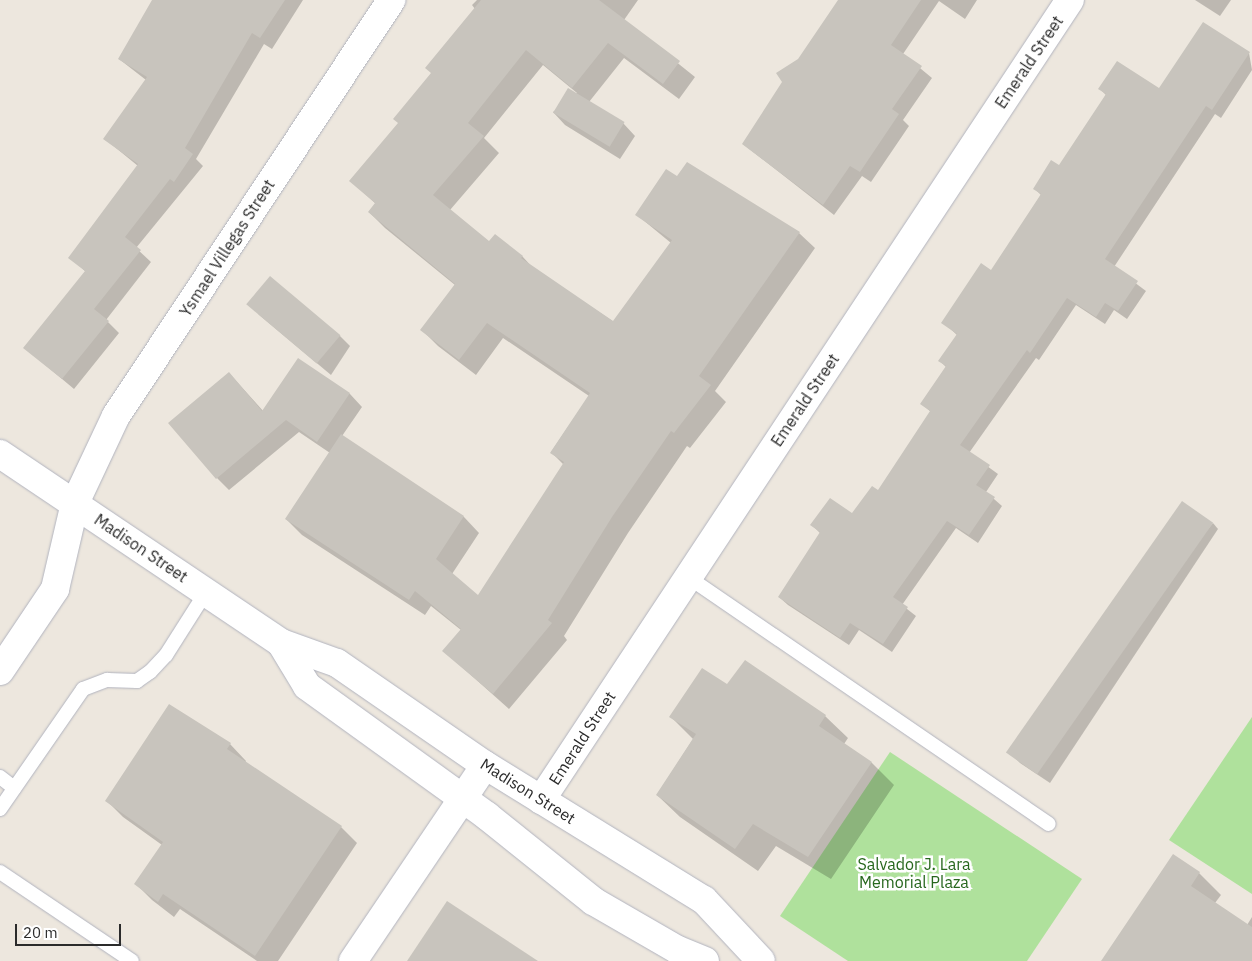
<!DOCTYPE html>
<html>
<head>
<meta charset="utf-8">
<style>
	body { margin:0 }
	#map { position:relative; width:1252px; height:961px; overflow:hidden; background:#ede7de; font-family:"IBM Plex Sans",sans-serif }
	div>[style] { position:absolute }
	.green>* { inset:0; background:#afe19c }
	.shadow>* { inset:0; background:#0003 }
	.building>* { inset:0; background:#c8c4bd; transform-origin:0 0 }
	.roads { filter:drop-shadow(0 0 1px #b1b3be) drop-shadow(0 0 1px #b1b3be) }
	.service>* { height:14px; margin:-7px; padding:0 7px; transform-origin:7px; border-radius:7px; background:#fff }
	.minor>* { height:28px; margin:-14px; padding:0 14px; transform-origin:14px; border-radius:14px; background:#fff }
	.tertiary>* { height:28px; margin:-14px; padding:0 14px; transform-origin:14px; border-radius:14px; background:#fff }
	span { translate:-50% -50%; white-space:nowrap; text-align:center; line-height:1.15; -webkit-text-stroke:5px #fff; paint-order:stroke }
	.street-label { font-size:16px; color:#2b2b2b }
	.park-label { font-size:16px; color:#27671d }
	.scale { position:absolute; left:15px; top:924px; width:106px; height:22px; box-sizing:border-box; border:2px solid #2b2b2b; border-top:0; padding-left:6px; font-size:15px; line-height:18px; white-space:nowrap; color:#2b2b2b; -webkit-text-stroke:4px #fff; paint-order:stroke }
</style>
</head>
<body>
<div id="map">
	<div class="green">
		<i style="clip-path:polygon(1252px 717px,1252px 894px,1169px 840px)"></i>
		<i style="clip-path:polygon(890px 752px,1082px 879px,1027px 961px,848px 961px,780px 916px)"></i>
	</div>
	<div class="shadow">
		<i style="clip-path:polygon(163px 0,303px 0,272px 49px,264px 44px,196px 159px,203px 166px,136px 248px,151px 262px,106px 320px,119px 333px,74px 389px,25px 348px,86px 272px,70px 257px,138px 166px,105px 139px,146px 80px,119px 59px)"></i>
		<i style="clip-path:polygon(477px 0,638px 0,624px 20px,695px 77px,679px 99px,624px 58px,589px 102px,623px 123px,635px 136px,620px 159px,565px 125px,553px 112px,577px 93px,543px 65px,484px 138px,499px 153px,450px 210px,489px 243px,522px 256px,534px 269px,614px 322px,671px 243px,637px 215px,678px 178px,799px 233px,815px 248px,715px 391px,726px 402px,690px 448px,687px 446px,628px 533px,564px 636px,567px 640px,509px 709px,444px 651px,461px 630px,431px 606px,425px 615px,302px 535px,286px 519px,330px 453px,299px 432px,229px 490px,217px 478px,229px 373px,264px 412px,299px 360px,350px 394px,362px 407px,342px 436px,464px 517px,479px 533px,452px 574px,479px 597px,564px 465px,551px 452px,589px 396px,503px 338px,476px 375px,438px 346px,422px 330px,455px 285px,385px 228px,369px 212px,376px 204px,351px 181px,399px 124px,475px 9px,472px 5px)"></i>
		<i style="clip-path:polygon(839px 0,977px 0,965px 19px,939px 1px,903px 54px,932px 78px,903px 120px,909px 126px,871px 182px,862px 176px,834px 215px,743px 144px)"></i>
		<i style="clip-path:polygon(1195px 0,1231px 0,1220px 16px)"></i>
		<i style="clip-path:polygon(1249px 53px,1252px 70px,1221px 118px,1215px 114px,1114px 267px,1146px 291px,1127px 319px,1114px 310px,1105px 324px,1076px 305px,1039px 360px,1036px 358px,969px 453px,998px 474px,986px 492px,1002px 506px,978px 543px,956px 528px,902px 605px,916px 616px,892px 652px,859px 630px,849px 645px,788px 605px,779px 597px,821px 534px,812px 525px,852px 515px,878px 492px,931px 412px,922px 404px,947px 368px,940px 361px,957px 335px,943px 322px,992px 271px,1041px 195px,1034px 188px,1060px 167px,1106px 95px,1100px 89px,1160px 89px)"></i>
		<i style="clip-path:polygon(258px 314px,339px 335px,350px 346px,331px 375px)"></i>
		<i style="clip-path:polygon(1213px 523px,1218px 529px,1050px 783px,1020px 763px,1014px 757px)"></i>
		<i style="clip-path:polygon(728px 686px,825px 716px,848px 738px,844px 744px,872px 763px,894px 785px,831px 879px,776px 846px,758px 871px,680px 817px,657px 795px,693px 739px,671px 717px)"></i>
		<i style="clip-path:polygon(230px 744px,246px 761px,245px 763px,341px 827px,357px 843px,278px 961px,257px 961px,180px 909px,174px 917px,152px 900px,136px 884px,162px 845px,123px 817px,107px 801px)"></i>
		<i style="clip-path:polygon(1173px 856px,1199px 873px,1221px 895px,1215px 903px,1247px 925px,1252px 917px,1252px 961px,1102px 961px)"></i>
	</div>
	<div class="building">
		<i style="clip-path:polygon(152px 0,285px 0,260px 38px,252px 33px,185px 148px,193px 154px,174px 182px,170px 179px,125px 237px,141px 250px,94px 309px,109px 321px,62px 379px,23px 348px,85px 271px,68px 258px,138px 164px,103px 139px,147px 77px,118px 59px)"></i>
		<i style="clip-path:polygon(481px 0,599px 0,680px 61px,663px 84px,608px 43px,572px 88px,526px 50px,468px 123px,484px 136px,433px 195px,489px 241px,495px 234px,523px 256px,521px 258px,613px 321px,672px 240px,635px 215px,666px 169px,677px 176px,687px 162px,800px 232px,699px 376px,711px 385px,674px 433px,671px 431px,612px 517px,548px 620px,552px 623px,493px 694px,442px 651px,461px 629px,415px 591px,409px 600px,285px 519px,341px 434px,464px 516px,436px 559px,478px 595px,564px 462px,550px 453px,590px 393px,487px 323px,459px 360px,420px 330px,455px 284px,368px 212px,375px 203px,349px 181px,398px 123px,393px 119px,431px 73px,425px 68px)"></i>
		<i style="clip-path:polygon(838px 0,921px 0,891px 45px,922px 66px,892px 109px,899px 114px,860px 172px,850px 166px,823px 205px,742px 144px,782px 82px,776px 73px,798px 59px)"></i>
		<i style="clip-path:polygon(1203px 22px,1250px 52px,1212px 110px,1206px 106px,1105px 259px,1138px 281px,1118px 311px,1105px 303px,1096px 317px,1067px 298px,1030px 353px,1027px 350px,960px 445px,990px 465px,976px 485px,995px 497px,969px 535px,947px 521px,893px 597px,908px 607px,883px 644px,850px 623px,840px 638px,778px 597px,820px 532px,810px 525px,830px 498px,852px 513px,872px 486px,878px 490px,930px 411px,920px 404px,946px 366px,938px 361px,957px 334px,941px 323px,981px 263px,991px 270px,1041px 194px,1033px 189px,1051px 160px,1059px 165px,1106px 94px,1098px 89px,1117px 61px,1159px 88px)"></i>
		<i style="left:568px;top:88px;width:66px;height:29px;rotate:31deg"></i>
		<i style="left:270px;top:276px;width:92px;height:37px;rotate:40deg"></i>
		<i style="clip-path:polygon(298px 358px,350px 393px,317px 442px,286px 420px,216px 479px,168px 423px,229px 372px,262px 411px)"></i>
		<i style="left:1182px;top:501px;width:38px;height:307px;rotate:35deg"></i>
		<i style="clip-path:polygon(745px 660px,826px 715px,819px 726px,872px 762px,808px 857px,753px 824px,735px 849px,656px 795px,696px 734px,669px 717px,702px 668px,727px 684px)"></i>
		<i style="clip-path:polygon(169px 704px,231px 743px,227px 749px,342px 826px,255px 956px,163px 894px,158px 902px,134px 884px,163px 842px,105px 801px)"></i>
		<i style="clip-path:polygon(1173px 854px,1200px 872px,1191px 886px,1252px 927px,1252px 961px,1101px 961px)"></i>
		<i style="clip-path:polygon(447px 901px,538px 961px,407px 961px)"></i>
	</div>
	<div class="roads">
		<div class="service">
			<i style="left:688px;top:577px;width:437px;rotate:34.4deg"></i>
			<i style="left:0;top:777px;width:18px;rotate:38deg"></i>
			<i style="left:0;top:809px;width:146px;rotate:-55.3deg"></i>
			<i style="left:83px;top:689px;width:26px;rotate:-21deg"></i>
			<i style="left:107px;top:680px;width:30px;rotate:2deg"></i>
			<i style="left:137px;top:681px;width:16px;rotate:-35deg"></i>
			<i style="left:150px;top:672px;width:23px;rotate:-47deg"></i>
			<i style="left:166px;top:655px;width:75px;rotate:-57.6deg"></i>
			<i style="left:0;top:872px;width:159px;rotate:34deg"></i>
		</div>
		<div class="minor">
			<i style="left:0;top:671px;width:99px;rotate:-56.1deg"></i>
			<i style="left:55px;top:589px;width:88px;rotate:-76.9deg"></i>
			<i style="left:75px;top:503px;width:96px;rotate:-64.8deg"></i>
			<i style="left:116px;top:416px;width:499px;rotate:-56.5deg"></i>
			<i style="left:541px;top:800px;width:959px;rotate:-56.53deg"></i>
			<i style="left:353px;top:961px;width:236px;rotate:-56deg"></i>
		</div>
		<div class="tertiary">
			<i style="left:0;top:454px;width:339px;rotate:33.9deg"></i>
			<i style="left:281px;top:643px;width:59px;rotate:19.7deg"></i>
			<i style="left:337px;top:663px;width:180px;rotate:34.6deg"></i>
			<i style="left:485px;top:765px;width:257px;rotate:31.7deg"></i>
			<i style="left:704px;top:900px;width:83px;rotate:46.9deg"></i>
			<i style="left:281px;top:643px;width:50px;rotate:58.8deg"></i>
			<i style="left:307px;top:686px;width:222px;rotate:35.8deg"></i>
			<i style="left:487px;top:816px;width:136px;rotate:38.7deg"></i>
			<i style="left:593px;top:901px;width:98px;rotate:30deg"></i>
			<i style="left:678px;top:950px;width:29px;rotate:22deg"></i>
		</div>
	</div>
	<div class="street-label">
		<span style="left:1029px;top:62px;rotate:-56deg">Emerald Street</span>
		<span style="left:227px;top:248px;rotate:-57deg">Ysmael Villegas Street</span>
		<span style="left:805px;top:400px;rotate:-56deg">Emerald Street</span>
		<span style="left:141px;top:548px;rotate:34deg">Madison Street</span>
		<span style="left:582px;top:738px;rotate:-57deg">Emerald Street</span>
		<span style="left:528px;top:791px;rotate:32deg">Madison Street</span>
	</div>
	<div class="park-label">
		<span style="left:914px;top:873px">Salvador J. Lara<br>Memorial Plaza</span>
	</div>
	<div class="scale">20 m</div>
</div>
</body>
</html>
